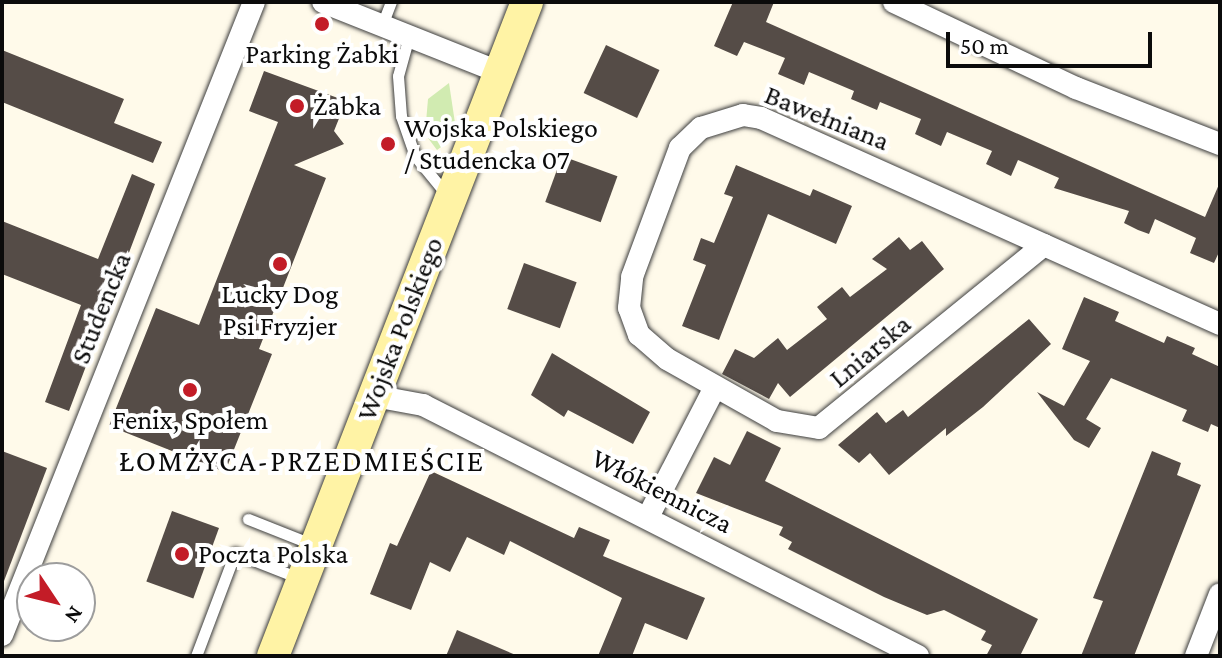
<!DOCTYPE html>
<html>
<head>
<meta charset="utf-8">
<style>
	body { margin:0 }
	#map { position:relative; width:1222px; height:658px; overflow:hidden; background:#fffaea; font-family:"Crimson Pro",serif }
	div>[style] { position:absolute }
	.green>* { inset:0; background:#d1ebb1 }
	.building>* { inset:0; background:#554c47; transform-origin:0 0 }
	.roads { filter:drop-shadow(0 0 2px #3e3e3e) drop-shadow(0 0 2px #3e3e3e) }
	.service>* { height:11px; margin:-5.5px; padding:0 5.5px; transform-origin:5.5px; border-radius:5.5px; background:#fff }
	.minor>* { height:22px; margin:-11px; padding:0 11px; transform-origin:11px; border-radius:11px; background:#fff }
	.secondary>* { height:32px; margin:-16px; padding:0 16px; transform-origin:16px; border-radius:16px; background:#fff3a5 }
	.dots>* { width:22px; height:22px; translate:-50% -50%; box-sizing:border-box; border:4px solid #fff; border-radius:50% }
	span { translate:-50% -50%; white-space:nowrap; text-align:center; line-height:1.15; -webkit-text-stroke:8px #fff; paint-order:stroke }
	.poi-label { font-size:28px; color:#0b0b0b }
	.left { translate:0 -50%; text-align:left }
	.street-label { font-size:28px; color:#0b0b0b }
	.neighbourhood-label { font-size:30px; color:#0b0b0b; letter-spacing:2px }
	.frame { position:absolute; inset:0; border:4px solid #0b0b0b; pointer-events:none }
	.north { position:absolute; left:16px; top:562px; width:80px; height:80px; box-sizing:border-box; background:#fff; border:2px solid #9d9d9d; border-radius:50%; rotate:125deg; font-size:22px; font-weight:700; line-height:32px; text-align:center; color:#0b0b0b }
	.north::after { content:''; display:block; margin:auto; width:28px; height:36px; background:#c31c27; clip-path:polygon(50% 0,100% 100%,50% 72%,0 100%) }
	.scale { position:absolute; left:946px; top:32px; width:206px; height:36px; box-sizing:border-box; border:4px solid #0b0b0b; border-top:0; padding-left:10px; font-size:24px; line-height:28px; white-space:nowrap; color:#0b0b0b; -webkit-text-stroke:6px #fff; paint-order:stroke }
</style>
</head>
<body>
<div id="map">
	<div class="green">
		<i style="clip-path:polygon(449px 83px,455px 123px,448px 142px,437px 150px,425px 134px,428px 99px)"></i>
	</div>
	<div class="building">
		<i style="clip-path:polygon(733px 2px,774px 2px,766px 22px,1205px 217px,1220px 182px,1220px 250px,1214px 263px,1190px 253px,1196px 238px,1155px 219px,1149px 234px,1138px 230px,1124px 223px,1129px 211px,1054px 188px,1059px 178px,1018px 160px,1011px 176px,986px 164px,992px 151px,947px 132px,941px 146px,915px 134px,921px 119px,880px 102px,877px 110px,851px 99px,854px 91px,809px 72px,804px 85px,778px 74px,785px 58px,744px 42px,737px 56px,714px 46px)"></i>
		<i style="left:606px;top:45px;width:59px;height:53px;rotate:25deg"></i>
		<i style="clip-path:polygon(2px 50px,124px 99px,114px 123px,162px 142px,153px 163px,2px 102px)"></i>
		<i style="clip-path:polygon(264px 71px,346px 101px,334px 131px,344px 144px,294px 165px,326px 178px,259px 349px,272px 354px,225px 472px,109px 426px,156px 308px,199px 325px,278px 122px,249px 111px)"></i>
		<i style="left:562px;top:156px;width:59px;height:49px;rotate:20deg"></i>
		<i style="clip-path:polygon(736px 165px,810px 196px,813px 189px,852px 206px,836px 244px,768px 214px,719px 340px,682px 326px,706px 265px,693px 260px,701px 238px,714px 243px,733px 197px,724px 194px)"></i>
		<i style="clip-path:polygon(132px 174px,155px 184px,69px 411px,45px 402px,81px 305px,2px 274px,2px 221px,98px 259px)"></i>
		<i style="clip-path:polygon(899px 237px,910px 250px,922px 241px,944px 269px,790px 397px,778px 383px,769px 399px,722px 374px,735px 349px,754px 358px,778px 338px,787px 350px,827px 319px,817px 307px,842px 287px,850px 297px,887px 269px,872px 259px)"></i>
		<i style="left:524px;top:263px;width:56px;height:49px;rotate:20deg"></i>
		<i style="clip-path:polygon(1084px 297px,1119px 312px,1115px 321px,1164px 343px,1167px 336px,1195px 348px,1192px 354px,1220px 367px,1220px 428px,1211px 424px,1208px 432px,1182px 421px,1187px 410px,1111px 378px,1086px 419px,1101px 428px,1089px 448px,1074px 440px,1037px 392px,1064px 406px,1090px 361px,1062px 349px)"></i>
		<i style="clip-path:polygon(1029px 319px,1051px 344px,983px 407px,946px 436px,946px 428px,889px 475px,870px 453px,859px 463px,838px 445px,877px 412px,886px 423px,903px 410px,908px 417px)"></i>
		<i style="clip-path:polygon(552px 353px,650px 412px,633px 444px,568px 410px,564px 417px,531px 395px)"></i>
		<i style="clip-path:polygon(747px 431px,781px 448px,765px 481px,1038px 619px,1020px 656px,986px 656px,992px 645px,981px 640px,986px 631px,944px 610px,927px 615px,884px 597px,788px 549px,792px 542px,779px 535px,783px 527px,696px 493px,714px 457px,730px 465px)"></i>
		<i style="clip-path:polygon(2px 451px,47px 468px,4px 581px,2px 581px)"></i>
		<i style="clip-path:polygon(1152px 451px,1181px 463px,1177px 475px,1201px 485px,1134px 656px,1081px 656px,1103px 601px,1093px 598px)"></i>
		<i style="clip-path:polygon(431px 471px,574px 538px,579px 527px,610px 540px,603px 556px,705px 598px,687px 640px,645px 623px,632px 656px,598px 656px,622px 598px,510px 541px,504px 555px,467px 537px,450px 572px,430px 562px,411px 610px,370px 594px,390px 543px,397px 546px)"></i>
		<i style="left:172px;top:511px;width:50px;height:75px;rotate:20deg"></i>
		<i style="clip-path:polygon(457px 630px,518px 656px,446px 656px)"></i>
	</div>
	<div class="roads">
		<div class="service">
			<i style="left:382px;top:25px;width:25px;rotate:-69deg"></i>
			<i style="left:409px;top:36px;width:41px;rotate:105.4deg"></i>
			<i style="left:398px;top:76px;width:40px;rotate:85.7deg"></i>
			<i style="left:401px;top:116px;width:42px;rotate:70.7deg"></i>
			<i style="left:415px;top:156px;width:50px;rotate:50.6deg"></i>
			<i style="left:248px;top:519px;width:71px;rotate:21.5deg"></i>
			<i style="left:196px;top:656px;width:110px;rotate:-69.3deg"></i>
			<i style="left:235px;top:553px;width:69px;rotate:21.3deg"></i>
		</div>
		<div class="minor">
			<i style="left:323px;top:2px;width:189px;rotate:21.7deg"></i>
			<i style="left:894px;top:2px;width:201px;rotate:25.3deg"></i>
			<i style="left:1076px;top:88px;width:155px;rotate:21.3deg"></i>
			<i style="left:1044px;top:245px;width:290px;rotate:140.9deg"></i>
			<i style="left:819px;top:428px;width:43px;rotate:-170.5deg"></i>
			<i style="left:777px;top:421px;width:126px;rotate:-150.6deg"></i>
			<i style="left:667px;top:359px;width:37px;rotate:-139deg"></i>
			<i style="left:639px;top:335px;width:29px;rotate:-110deg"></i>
			<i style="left:629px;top:308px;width:31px;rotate:-84deg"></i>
			<i style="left:632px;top:277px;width:138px;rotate:-69.6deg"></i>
			<i style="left:680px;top:148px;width:29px;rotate:-44deg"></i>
			<i style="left:701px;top:128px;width:44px;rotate:-17.2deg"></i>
			<i style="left:743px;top:115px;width:18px;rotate:9deg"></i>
			<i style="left:761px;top:118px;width:503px;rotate:24.17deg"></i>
			<i style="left:374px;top:396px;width:50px;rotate:10.4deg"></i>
			<i style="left:423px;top:405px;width:555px;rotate:26.89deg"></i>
			<i style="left:648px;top:517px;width:144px;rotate:-62.7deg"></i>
			<i style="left:2px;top:635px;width:681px;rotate:-68.29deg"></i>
			<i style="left:1196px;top:656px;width:66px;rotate:-68.8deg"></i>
		</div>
		<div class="secondary">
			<i style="left:273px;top:656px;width:702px;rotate:-68.77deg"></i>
		</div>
	</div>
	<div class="dots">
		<i style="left:322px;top:24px;background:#c31c27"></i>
		<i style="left:297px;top:106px;background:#c31c27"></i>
		<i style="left:388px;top:144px;background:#c31c27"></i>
		<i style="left:280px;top:264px;background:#c31c27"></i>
		<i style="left:190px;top:390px;background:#c31c27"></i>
		<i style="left:182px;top:554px;background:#c31c27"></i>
	</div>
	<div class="poi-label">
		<span style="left:322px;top:54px">Parking Żabki</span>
		<span class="left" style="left:313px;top:106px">Żabka</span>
		<span class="left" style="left:404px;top:144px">Wojska Polskiego<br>/ Studencka 07</span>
		<span style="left:280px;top:310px">Lucky Dog<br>Psi Fryzjer</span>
		<span style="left:190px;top:420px">Fenix, Społem</span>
		<span class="left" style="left:198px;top:554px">Poczta Polska</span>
	</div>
	<div class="street-label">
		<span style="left:827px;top:118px;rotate:22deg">Bawełniana</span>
		<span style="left:101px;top:308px;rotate:-68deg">Studencka</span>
		<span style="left:400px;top:329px;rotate:-69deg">Wojska Polskiego</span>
		<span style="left:870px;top:351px;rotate:-40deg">Lniarska</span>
		<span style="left:662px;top:491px;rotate:27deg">Włókiennicza</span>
	</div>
	<div class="neighbourhood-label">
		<span style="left:302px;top:461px">ŁOMŻYCA-PRZEDMIEŚCIE</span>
	</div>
	<div class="frame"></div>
	<div class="north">N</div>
	<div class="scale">50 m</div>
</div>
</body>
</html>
